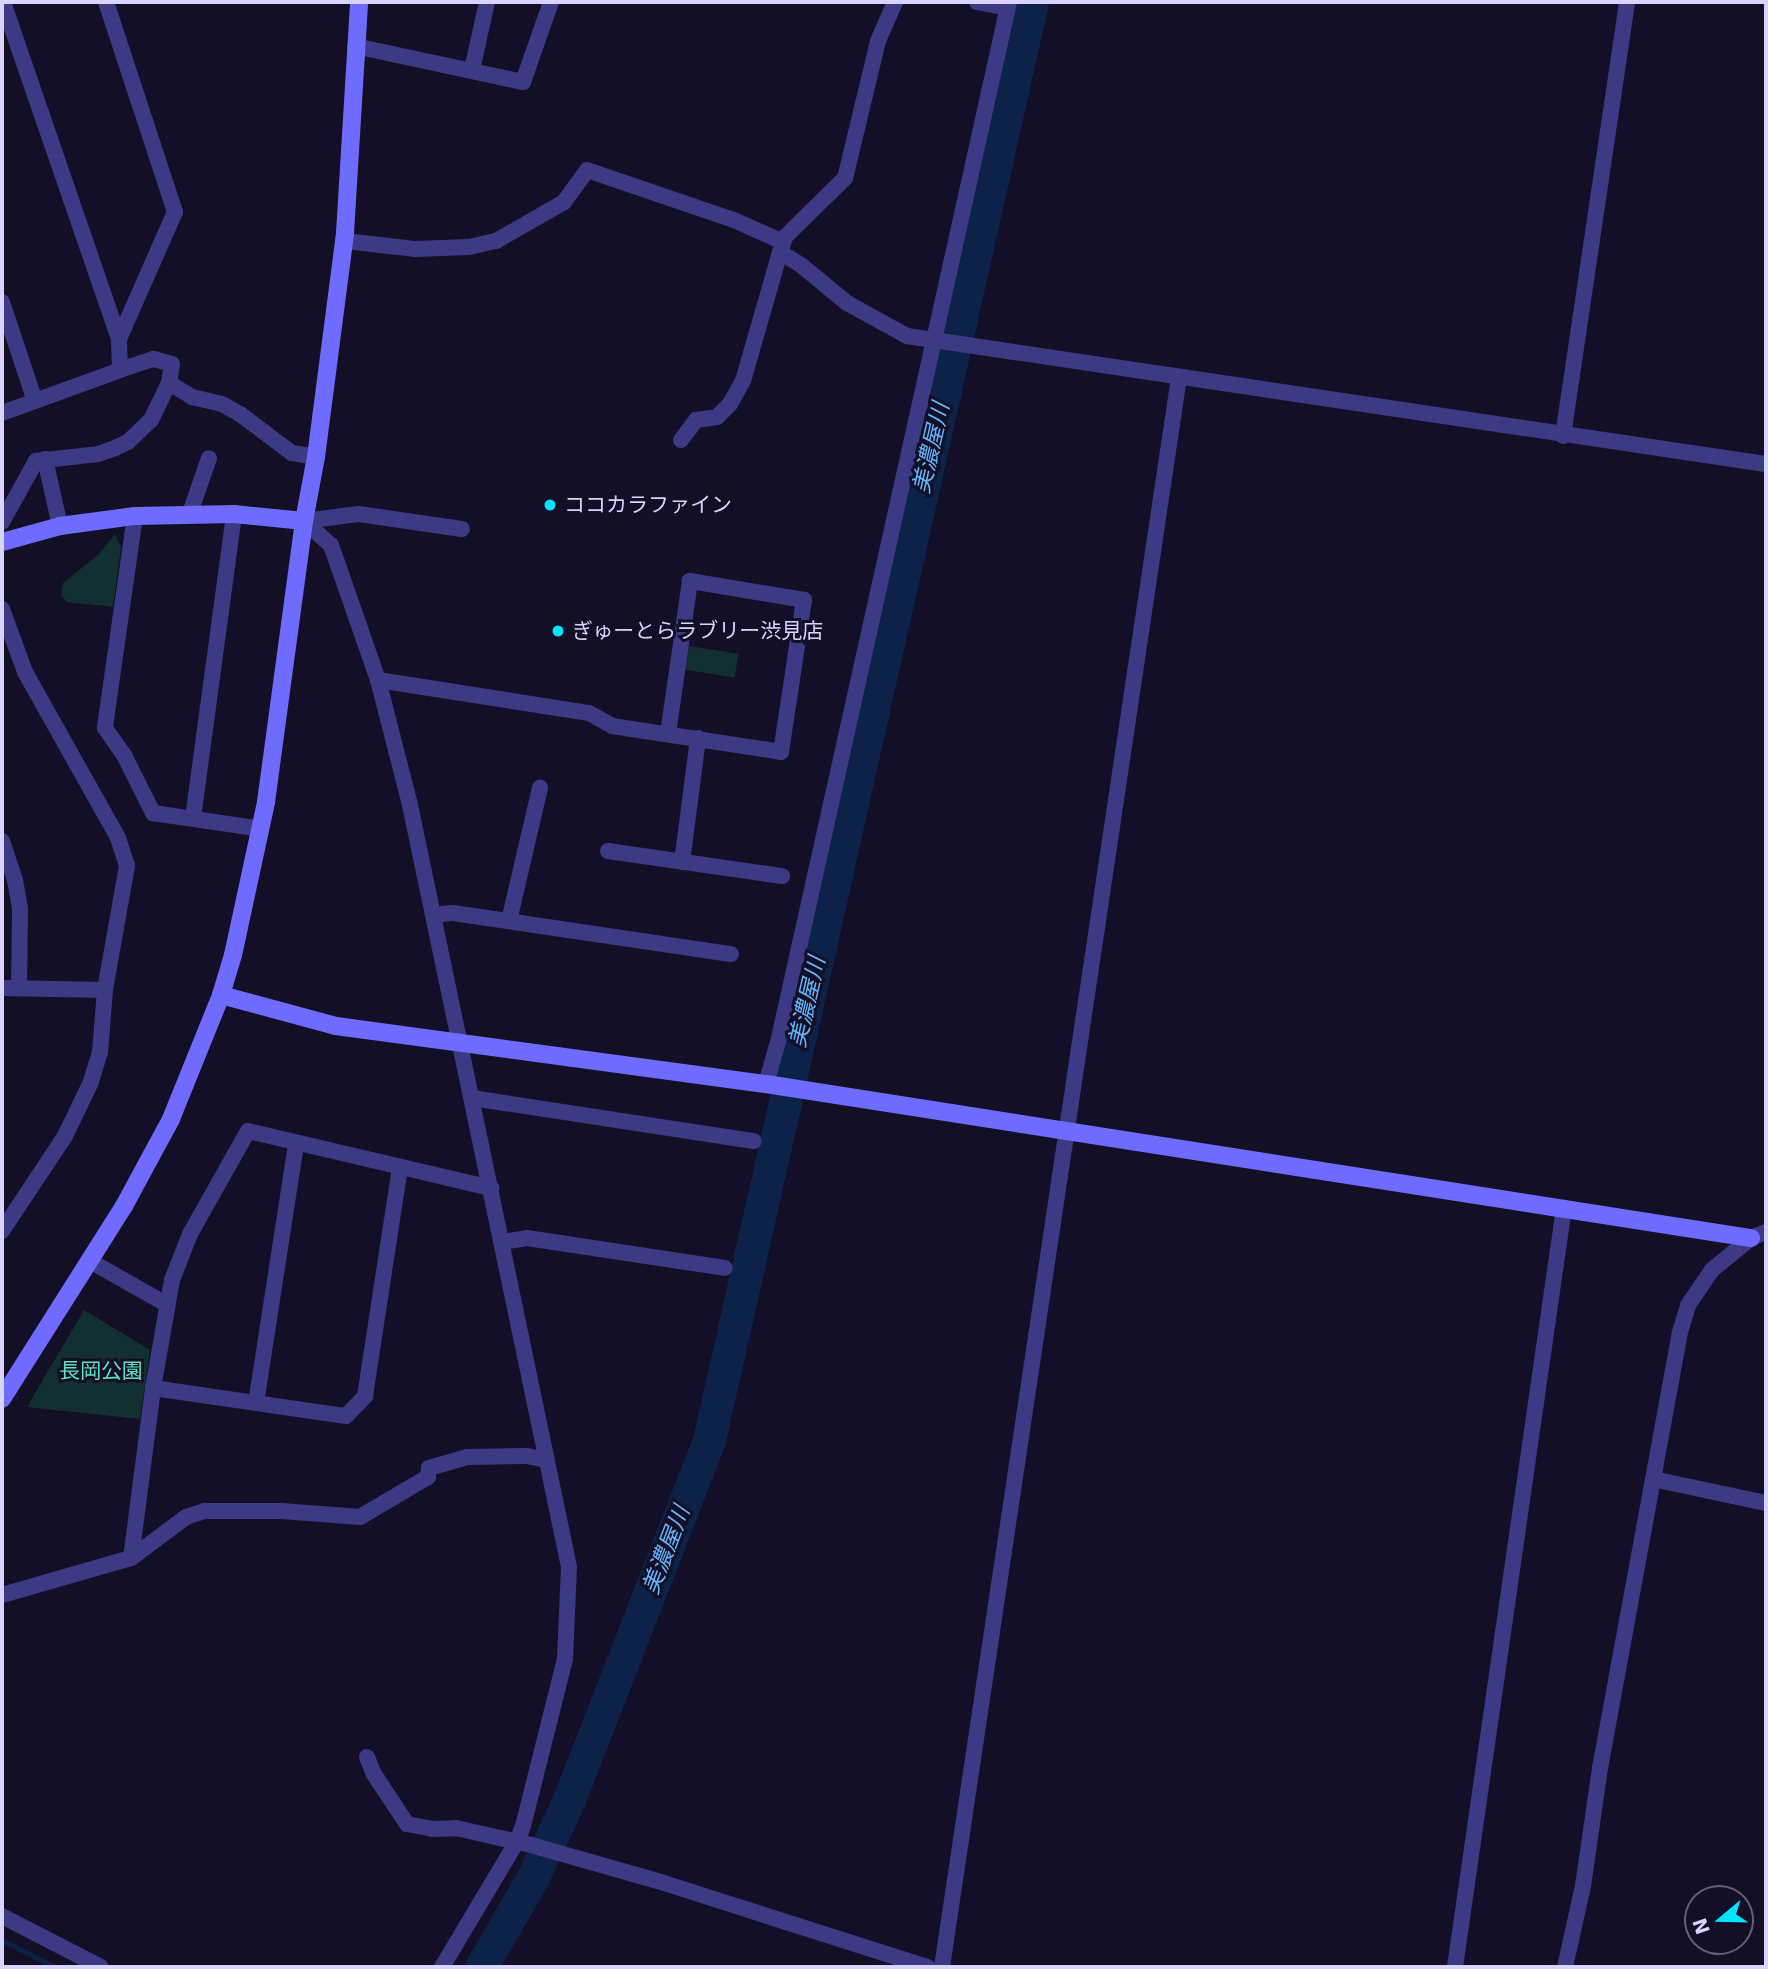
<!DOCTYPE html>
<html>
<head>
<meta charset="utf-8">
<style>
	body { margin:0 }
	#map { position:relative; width:1768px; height:1969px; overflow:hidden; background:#130f26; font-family:"DejaVu Sans","Noto Sans JP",sans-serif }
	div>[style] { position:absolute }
	.green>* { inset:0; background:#12302f; transform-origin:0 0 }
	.stream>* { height:5px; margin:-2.5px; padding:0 2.5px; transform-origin:2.5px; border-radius:2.5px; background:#0c2248 }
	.river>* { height:33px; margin:-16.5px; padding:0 16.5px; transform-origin:16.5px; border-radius:16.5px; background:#0c2248 }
	.street>* { height:16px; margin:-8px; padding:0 8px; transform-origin:8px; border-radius:8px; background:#3d3a85 }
	.secondary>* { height:18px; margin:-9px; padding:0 9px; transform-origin:9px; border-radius:9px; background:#6f6bff }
	.dots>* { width:19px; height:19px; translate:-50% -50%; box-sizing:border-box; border:4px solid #130f26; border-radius:50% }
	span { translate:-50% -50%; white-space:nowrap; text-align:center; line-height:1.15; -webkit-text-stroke:6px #130f26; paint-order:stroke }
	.poi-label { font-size:21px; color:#d9d4ff }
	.left { translate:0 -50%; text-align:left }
	.park-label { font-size:21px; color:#5fe0c0 }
	.water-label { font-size:23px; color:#62b6ff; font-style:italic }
	.frame { position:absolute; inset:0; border:4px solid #d9d4ff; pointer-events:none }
	.north { position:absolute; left:1684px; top:1885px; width:70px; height:70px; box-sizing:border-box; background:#130f26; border:2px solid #625e7d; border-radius:50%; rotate:251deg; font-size:19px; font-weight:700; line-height:28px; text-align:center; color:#d9d4ff }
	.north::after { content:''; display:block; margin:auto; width:24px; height:32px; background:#00e5ff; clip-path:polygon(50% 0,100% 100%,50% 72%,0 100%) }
</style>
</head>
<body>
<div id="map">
	<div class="green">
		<i style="clip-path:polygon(115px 534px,121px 547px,113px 607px,67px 602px,61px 595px,63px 583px,98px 555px)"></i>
		<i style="left:689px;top:646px;width:50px;height:24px;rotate:9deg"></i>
		<i style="clip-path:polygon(84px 1310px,150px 1350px,140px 1419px,27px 1407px)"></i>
	</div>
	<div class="stream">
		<i style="left:2px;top:1940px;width:59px;rotate:27deg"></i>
	</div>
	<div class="river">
		<i style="left:481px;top:1967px;width:102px;rotate:-59.9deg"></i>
		<i style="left:532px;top:1879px;width:85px;rotate:-64.9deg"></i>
		<i style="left:568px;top:1802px;width:388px;rotate:-68.7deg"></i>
		<i style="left:709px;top:1440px;width:1474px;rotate:-77.34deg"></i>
	</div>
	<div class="street">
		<i style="left:106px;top:2px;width:221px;rotate:71.8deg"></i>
		<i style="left:175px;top:212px;width:139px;rotate:113.8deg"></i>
		<i style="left:895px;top:2px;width:43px;rotate:113.6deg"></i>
		<i style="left:878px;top:41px;width:141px;rotate:103.5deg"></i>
		<i style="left:845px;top:178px;width:84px;rotate:135.5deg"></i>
		<i style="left:785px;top:237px;width:16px;rotate:108deg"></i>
		<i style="left:780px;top:252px;width:25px;rotate:32deg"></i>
		<i style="left:801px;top:265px;width:60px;rotate:39.6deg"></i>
		<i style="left:847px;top:303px;width:68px;rotate:28.8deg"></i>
		<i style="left:907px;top:336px;width:868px;rotate:8.48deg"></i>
		<i style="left:977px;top:2px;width:31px;rotate:11deg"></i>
		<i style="left:355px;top:46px;width:172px;rotate:12.1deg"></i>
		<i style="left:523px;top:82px;width:85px;rotate:-70.7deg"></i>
		<i style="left:472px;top:70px;width:70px;rotate:-77.6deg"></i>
		<i style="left:345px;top:241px;width:70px;rotate:6.5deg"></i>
		<i style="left:415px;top:249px;width:54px;rotate:-2.1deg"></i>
		<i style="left:469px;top:247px;width:28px;rotate:-13deg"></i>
		<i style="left:496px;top:241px;width:78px;rotate:-29.8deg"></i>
		<i style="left:564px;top:202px;width:39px;rotate:-54deg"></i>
		<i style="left:587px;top:170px;width:155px;rotate:18.8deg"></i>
		<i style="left:734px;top:220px;width:54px;rotate:24.2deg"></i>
		<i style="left:2px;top:302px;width:104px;rotate:71.6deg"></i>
		<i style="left:169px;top:383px;width:27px;rotate:31deg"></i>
		<i style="left:192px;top:397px;width:31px;rotate:13deg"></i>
		<i style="left:222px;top:404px;width:21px;rotate:29deg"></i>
		<i style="left:240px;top:414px;width:65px;rotate:36.9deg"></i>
		<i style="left:292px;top:453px;width:24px;rotate:9deg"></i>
		<i style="left:2px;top:413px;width:126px;rotate:-20deg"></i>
		<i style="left:120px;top:370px;width:31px;rotate:-92deg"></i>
		<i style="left:119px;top:339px;width:356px;rotate:-109deg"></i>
		<i style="left:1563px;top:436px;width:439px;rotate:-81.6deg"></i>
		<i style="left:681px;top:440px;width:25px;rotate:-53deg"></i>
		<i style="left:696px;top:420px;width:21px;rotate:-8deg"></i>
		<i style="left:717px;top:417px;width:18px;rotate:-45deg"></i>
		<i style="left:730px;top:404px;width:26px;rotate:-61deg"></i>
		<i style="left:743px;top:381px;width:134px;rotate:-74deg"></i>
		<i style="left:45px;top:459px;width:69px;rotate:77.4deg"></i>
		<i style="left:190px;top:513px;width:58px;rotate:-70.9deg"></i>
		<i style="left:135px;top:516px;width:214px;rotate:98.1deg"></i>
		<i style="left:105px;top:728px;width:35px;rotate:55deg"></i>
		<i style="left:125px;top:757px;width:63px;rotate:63.4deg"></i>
		<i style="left:153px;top:813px;width:109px;rotate:8.4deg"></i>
		<i style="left:304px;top:521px;width:36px;rotate:42deg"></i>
		<i style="left:331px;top:545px;width:143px;rotate:70.8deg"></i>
		<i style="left:378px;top:680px;width:129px;rotate:75.6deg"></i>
		<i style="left:410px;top:805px;width:778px;rotate:78.21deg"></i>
		<i style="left:569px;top:1567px;width:92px;rotate:92.5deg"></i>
		<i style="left:565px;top:1659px;width:172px;rotate:104.1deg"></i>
		<i style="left:523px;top:1826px;width:18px;rotate:112deg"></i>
		<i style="left:516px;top:1843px;width:144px;rotate:120.8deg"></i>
		<i style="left:304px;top:521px;width:55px;rotate:-7.3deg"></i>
		<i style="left:359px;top:514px;width:104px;rotate:8.3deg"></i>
		<i style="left:2px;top:522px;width:70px;rotate:-60.9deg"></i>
		<i style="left:36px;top:461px;width:62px;rotate:-6.4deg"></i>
		<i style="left:98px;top:454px;width:18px;rotate:-19deg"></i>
		<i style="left:115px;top:448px;width:14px;rotate:-25deg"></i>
		<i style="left:128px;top:442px;width:32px;rotate:-44deg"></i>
		<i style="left:151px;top:420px;width:41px;rotate:-64.1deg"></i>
		<i style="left:169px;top:383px;width:19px;rotate:-81deg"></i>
		<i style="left:172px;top:364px;width:20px;rotate:-165deg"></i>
		<i style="left:153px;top:359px;width:35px;rotate:162deg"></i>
		<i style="left:2px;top:609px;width:67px;rotate:69.9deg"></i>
		<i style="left:25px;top:672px;width:190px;rotate:60.7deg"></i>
		<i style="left:118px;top:838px;width:29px;rotate:72deg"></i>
		<i style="left:127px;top:866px;width:126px;rotate:100.1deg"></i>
		<i style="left:105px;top:990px;width:62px;rotate:94.6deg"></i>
		<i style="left:100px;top:1052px;width:31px;rotate:107deg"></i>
		<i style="left:91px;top:1082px;width:60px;rotate:115.7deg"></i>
		<i style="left:65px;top:1136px;width:114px;rotate:123.6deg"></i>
		<i style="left:378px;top:680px;width:214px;rotate:8.9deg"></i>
		<i style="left:589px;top:713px;width:26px;rotate:29deg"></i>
		<i style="left:612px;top:726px;width:171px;rotate:8.7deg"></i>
		<i style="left:781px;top:752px;width:154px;rotate:-81.4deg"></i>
		<i style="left:804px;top:600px;width:116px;rotate:-170.5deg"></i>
		<i style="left:690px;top:581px;width:154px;rotate:98.2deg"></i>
		<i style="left:193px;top:818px;width:307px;rotate:-82.3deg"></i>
		<i style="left:2px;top:841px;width:41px;rotate:71.6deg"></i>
		<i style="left:15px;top:880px;width:29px;rotate:80deg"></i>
		<i style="left:20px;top:909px;width:78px;rotate:90.7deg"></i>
		<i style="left:608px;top:851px;width:176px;rotate:8.2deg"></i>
		<i style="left:682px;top:862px;width:125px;rotate:-82.6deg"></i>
		<i style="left:433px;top:915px;width:20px;rotate:-6deg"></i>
		<i style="left:453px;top:913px;width:281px;rotate:8.4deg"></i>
		<i style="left:509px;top:921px;width:137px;rotate:-76.9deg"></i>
		<i style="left:2px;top:988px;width:103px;rotate:1.1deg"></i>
		<i style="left:766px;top:1084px;width:48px;rotate:-74.2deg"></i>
		<i style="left:779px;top:1038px;width:1061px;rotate:-77.48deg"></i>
		<i style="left:472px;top:1098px;width:285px;rotate:8.7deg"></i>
		<i style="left:502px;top:1242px;width:25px;rotate:-9deg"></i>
		<i style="left:527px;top:1238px;width:200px;rotate:8.6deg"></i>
		<i style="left:90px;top:1261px;width:87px;rotate:29.5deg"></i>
		<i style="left:153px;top:1388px;width:195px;rotate:8.3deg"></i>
		<i style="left:346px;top:1416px;width:28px;rotate:-46deg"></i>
		<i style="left:365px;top:1396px;width:232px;rotate:-81.3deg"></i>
		<i style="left:256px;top:1403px;width:262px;rotate:-81.2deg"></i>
		<i style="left:1653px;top:1479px;width:116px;rotate:12deg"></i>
		<i style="left:131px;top:1558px;width:171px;rotate:-82.6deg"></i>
		<i style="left:153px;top:1388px;width:110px;rotate:-80deg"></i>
		<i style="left:172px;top:1280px;width:49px;rotate:-68.6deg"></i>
		<i style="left:190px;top:1234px;width:118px;rotate:-60.6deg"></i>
		<i style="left:248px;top:1131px;width:250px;rotate:13.2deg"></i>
		<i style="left:2px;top:1595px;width:134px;rotate:-16deg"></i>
		<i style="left:131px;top:1558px;width:69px;rotate:-36.7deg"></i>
		<i style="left:186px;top:1517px;width:19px;rotate:-18deg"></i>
		<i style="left:204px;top:1511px;width:78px"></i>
		<i style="left:282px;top:1511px;width:78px;rotate:4.4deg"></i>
		<i style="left:360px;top:1517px;width:79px;rotate:-30.5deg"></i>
		<i style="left:428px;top:1477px;width:9px;rotate:-84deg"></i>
		<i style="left:429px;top:1468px;width:40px;rotate:-16deg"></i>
		<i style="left:467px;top:1457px;width:60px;rotate:-1deg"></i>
		<i style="left:527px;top:1456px;width:19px;rotate:12deg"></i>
		<i style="left:367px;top:1757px;width:18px;rotate:68deg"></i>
		<i style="left:374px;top:1774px;width:60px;rotate:56.6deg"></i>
		<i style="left:407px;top:1824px;width:25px;rotate:11deg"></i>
		<i style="left:432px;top:1829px;width:24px;rotate:-2deg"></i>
		<i style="left:456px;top:1828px;width:77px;rotate:12.8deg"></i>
		<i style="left:531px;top:1845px;width:138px;rotate:15.9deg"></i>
		<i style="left:664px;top:1883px;width:277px;rotate:17.7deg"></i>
		<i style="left:2px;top:1916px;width:111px;rotate:27.3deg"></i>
		<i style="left:942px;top:1967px;width:1608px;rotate:-81.52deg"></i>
		<i style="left:1455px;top:1967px;width:767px;rotate:-81.83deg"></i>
		<i style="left:1565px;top:1967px;width:83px;rotate:-77.5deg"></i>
		<i style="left:1583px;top:1886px;width:119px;rotate:-81.8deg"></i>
		<i style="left:1600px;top:1768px;width:443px;rotate:-79.6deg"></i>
		<i style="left:1680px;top:1332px;width:28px;rotate:-73deg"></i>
		<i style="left:1688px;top:1305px;width:42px;rotate:-55.6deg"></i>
		<i style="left:1712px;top:1270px;width:50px;rotate:-39.4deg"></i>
		<i style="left:1751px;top:1238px;width:16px;rotate:-22deg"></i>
	</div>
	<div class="secondary">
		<i style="left:2px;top:542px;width:60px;rotate:-15.4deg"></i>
		<i style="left:60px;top:526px;width:76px;rotate:-7.6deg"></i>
		<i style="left:135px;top:516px;width:99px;rotate:-1.2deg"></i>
		<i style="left:234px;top:514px;width:70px;rotate:5.7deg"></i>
		<i style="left:221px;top:995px;width:119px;rotate:15.1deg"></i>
		<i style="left:336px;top:1026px;width:434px;rotate:7.7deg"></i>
		<i style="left:766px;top:1084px;width:997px;rotate:8.89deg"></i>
		<i style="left:2px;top:1399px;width:228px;rotate:-57.7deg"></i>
		<i style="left:124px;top:1206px;width:99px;rotate:-61.6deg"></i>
		<i style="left:171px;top:1119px;width:134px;rotate:-68deg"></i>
		<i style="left:221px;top:995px;width:42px;rotate:-73.3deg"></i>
		<i style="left:233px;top:955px;width:157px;rotate:-77.8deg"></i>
		<i style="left:266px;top:802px;width:284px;rotate:-82.3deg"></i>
		<i style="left:304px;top:521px;width:65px;rotate:-79.4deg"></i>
		<i style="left:316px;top:457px;width:226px;rotate:-82.6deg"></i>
		<i style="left:345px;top:233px;width:231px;rotate:-86.5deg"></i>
	</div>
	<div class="dots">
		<i style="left:550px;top:505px;background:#00e5ff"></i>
		<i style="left:558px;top:631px;background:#00e5ff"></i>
	</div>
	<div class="poi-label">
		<span class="left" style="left:564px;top:505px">ココカラファイン</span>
		<span class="left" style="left:572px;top:631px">ぎゅーとらラブリー渋見店</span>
	</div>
	<div class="park-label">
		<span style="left:101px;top:1371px">長岡公園</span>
	</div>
	<div class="water-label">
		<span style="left:931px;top:448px;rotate:-77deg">美濃屋川</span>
		<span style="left:807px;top:1002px;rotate:-77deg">美濃屋川</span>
		<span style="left:666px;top:1550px;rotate:-69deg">美濃屋川</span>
	</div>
	<div class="frame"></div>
	<div class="north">N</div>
</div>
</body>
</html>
